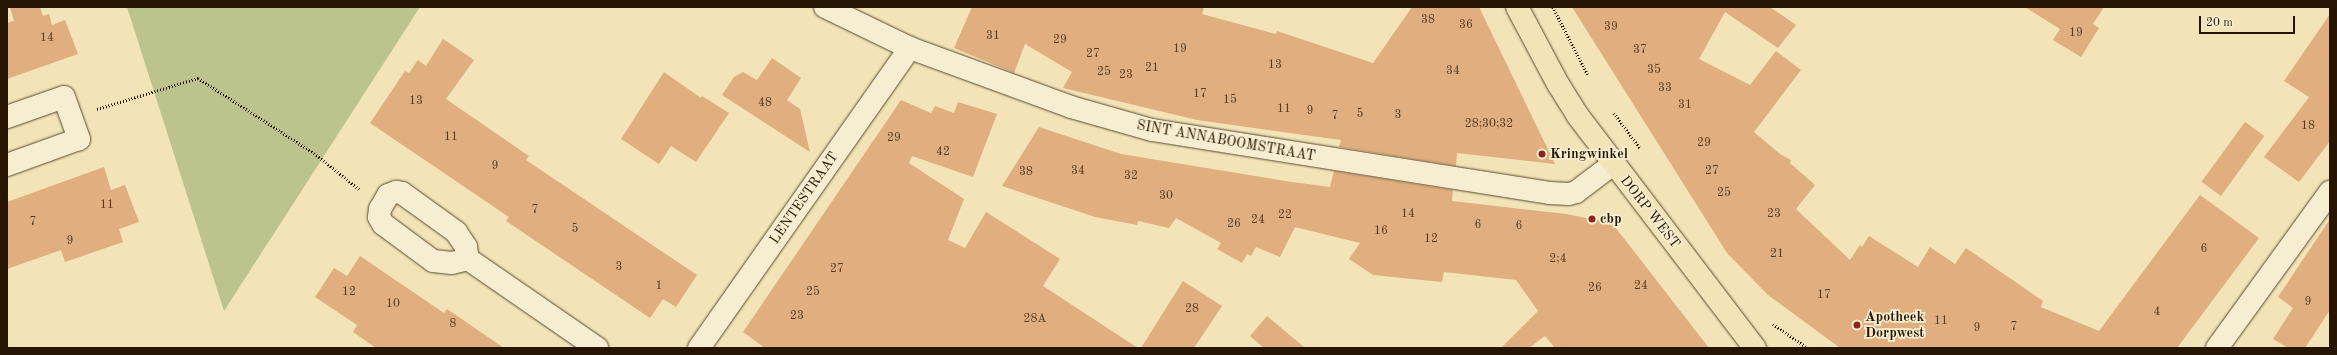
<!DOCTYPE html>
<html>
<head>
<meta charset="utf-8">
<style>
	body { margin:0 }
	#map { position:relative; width:2337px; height:355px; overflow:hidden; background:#f2e4b7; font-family:"Old Standard TT",serif }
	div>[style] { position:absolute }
	.green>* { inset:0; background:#bcc48d }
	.building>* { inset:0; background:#e0ae7f; transform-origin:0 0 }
	.path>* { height:2.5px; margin-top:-1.25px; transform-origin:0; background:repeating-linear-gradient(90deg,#261502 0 1px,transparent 0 3px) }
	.roads { filter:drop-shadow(0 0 1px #59492f) drop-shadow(0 0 1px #59492f) }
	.minor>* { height:22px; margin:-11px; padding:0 11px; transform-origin:11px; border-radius:11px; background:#f7edd0 }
	.major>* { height:22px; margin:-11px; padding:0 11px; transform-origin:11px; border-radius:11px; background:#f2e4b7 }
	.dots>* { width:11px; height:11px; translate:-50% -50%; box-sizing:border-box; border:2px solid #f7edd0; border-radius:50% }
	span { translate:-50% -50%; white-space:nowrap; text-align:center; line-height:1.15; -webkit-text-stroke:3.5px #f7edd0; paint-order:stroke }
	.number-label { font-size:12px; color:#543b21 }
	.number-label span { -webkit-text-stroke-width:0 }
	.street-label { font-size:14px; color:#261502 }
	.poi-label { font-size:14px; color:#261502; font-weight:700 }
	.left { translate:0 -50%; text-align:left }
	.frame { position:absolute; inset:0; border:8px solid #261502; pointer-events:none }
	.scale { position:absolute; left:2199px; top:16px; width:96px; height:18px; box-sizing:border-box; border:2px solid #261502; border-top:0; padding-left:5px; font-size:12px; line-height:14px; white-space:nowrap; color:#261502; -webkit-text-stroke:3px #f7edd0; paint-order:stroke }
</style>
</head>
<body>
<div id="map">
	<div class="green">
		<i style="clip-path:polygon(127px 7px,420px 7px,224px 311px)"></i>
	</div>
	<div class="building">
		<i style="clip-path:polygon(10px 7px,40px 7px,43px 16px,49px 14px,52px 25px,65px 20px,78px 54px,7px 79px,7px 23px,14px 21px)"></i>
		<i style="clip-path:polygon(972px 7px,1204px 7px,1202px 14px,1276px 34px,1277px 31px,1373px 63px,1412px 7px,1479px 7px,1555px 164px,1457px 153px,1456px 166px,1339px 147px,1341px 140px,1197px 120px,1063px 88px,1072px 72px,1025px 44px,1014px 73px,954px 48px)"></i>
		<i style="clip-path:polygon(1572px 7px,1770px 7px,1796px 25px,1778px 48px,1725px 12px,1699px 59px,1750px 85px,1776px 51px,1801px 70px,1754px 132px,1780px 154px,1791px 160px,1790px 163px,1815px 185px,1796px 209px,1850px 260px,1860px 245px,1862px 247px,1869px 236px,1918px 267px,1930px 247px,1955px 264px,1966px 248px,2043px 301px,2041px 307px,2099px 331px,2200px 195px,2259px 238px,2177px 348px,1840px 348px,1768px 295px,1727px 253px)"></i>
		<i style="clip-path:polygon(2025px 7px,2104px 7px,2093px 24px,2099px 28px,2081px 57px,2053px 40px,2060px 29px)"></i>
		<i style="clip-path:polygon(2330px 14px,2330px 141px,2299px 182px,2264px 157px,2309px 97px,2284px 81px)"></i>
		<i style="clip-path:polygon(443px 39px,474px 60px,446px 99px,529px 156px,526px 160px,697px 275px,676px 307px,663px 299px,650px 318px,506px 221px,509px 217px,370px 123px,405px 71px,409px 73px,418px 60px,426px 66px)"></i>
		<i style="clip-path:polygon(772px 58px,801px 78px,787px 100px,800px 109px,810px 152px,722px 95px,734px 77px,743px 72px,757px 80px)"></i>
		<i style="clip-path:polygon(664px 72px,701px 98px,702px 96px,729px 113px,696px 162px,671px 146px,659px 164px,621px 139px)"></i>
		<i style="clip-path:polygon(901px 100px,931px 113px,935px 106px,954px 113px,958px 102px,997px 114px,973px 177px,912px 156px,909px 163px,964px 199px,948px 240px,965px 248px,986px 212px,1060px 259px,1043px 286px,1138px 348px,765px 348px,743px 332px)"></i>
		<i style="left:2245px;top:122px;width:24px;height:74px;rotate:36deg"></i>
		<i style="clip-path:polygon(1039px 127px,1121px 154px,1285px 181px,1330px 187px,1334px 171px,1453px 190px,1452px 201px,1566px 214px,1612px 223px,1709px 348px,1555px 348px,1545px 336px,1529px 348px,1501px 348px,1538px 311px,1516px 280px,1444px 272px,1442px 282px,1373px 275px,1349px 259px,1360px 243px,1295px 227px,1280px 257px,1256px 247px,1251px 256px,1247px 254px,1242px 263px,1217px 249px,1221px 243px,1176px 218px,1169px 228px,1138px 221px,1137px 225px,1095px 217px,1002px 186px)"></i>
		<i style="clip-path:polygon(104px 167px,111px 190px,125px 185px,139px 222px,119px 229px,123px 242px,65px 262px,61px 250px,7px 269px,7px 202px)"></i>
		<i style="clip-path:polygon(2330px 219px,2330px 310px,2305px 348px,2288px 348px,2273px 339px,2293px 308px,2278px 297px)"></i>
		<i style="clip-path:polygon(360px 256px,444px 313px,447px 309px,504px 348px,376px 348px,353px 332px,357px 325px,315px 297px,334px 268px,347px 276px)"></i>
		<i style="clip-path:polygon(1183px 281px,1222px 306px,1194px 348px,1141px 348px)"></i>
		<i style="clip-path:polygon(1267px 316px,1305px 348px,1264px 348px,1250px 336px)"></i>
	</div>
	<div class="path">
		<i style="left:1553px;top:7px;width:76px;rotate:62.8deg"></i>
		<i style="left:97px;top:109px;width:106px;rotate:-17.1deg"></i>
		<i style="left:198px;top:78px;width:138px;rotate:32.9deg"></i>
		<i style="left:314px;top:153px;width:58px;rotate:38.7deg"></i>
		<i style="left:1614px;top:113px;width:44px;rotate:53.4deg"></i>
		<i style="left:1773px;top:324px;width:42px;rotate:34.4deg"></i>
	</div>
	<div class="roads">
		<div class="minor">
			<i style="left:825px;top:7px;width:94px;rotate:25.8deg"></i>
			<i style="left:910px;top:48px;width:171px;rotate:20.1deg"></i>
			<i style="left:1071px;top:107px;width:84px;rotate:15.9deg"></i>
			<i style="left:1152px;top:130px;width:402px;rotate:9deg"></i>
			<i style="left:1549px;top:193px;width:20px;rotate:3deg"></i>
			<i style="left:1569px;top:194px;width:7px;rotate:-16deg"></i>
			<i style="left:1576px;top:192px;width:46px;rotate:-37.1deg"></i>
			<i style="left:7px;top:117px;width:60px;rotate:-19.3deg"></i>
			<i style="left:64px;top:97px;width:45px;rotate:70.3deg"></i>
			<i style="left:79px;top:139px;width:77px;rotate:160.1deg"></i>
			<i style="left:468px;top:259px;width:16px;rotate:166deg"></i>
			<i style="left:452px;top:263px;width:19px;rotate:-174deg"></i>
			<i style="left:433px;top:261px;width:62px;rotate:-143.5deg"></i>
			<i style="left:383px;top:224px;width:8px;rotate:-120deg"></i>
			<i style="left:379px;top:217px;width:8px;rotate:-83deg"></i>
			<i style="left:380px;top:209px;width:16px;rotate:-60deg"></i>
			<i style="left:388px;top:195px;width:9px;rotate:-21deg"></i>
			<i style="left:396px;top:192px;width:6px;rotate:9deg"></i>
			<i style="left:402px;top:193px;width:67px;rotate:35.8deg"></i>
			<i style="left:456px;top:232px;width:18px;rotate:56deg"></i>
			<i style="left:466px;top:247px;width:12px;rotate:81deg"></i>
			<i style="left:468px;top:259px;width:157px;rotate:34.6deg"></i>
			<i style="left:699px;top:348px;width:367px;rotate:-54.9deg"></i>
			<i style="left:2217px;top:348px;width:193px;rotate:-54.1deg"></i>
		</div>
		<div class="major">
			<i style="left:1517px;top:7px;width:87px;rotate:62deg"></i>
			<i style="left:1558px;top:84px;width:38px;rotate:58deg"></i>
			<i style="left:1578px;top:116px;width:292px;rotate:52.7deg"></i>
		</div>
	</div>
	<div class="dots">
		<i style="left:1542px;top:154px;background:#8f2418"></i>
		<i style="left:1592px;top:219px;background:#8f2418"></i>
		<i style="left:1857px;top:325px;background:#8f2418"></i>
	</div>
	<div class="number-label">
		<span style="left:1428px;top:21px">38</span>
		<span style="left:1466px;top:26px">36</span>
		<span style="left:1611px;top:28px">39</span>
		<span style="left:2076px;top:34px">19</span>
		<span style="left:993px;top:37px">31</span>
		<span style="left:47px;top:39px">14</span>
		<span style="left:1060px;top:41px">29</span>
		<span style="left:1180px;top:50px">19</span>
		<span style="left:1640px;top:51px">37</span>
		<span style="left:1093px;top:55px">27</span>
		<span style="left:1275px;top:66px">13</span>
		<span style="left:1152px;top:69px">21</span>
		<span style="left:1654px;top:71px">35</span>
		<span style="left:1453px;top:72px">34</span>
		<span style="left:1104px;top:73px">25</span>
		<span style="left:1126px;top:76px">23</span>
		<span style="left:1665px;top:89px">33</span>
		<span style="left:1200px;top:95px">17</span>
		<span style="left:1230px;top:101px">15</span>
		<span style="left:416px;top:102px">13</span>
		<span style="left:765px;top:104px">48</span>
		<span style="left:1685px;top:106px">31</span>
		<span style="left:1284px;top:110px">11</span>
		<span style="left:1310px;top:112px">9</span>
		<span style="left:1360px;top:115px">5</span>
		<span style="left:1398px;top:116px">3</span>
		<span style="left:1335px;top:117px">7</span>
		<span style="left:1489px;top:125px">28;30;32</span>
		<span style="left:2308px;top:127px">18</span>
		<span style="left:451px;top:138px">11</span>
		<span style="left:894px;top:139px">29</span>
		<span style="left:1704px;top:144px">29</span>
		<span style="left:943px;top:153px">42</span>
		<span style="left:495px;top:167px">9</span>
		<span style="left:1078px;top:172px">34</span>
		<span style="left:1712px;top:172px">27</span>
		<span style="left:1026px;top:173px">38</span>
		<span style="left:1131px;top:177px">32</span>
		<span style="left:1724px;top:194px">25</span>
		<span style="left:1166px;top:197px">30</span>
		<span style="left:107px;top:206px">11</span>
		<span style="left:535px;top:211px">7</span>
		<span style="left:1408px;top:215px">14</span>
		<span style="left:1774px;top:215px">23</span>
		<span style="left:1285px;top:216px">22</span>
		<span style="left:1258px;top:221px">24</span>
		<span style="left:33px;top:223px">7</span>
		<span style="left:1234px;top:225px">26</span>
		<span style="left:1478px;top:226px">6</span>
		<span style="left:1519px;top:227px">6</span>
		<span style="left:575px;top:230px">5</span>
		<span style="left:1381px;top:232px">16</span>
		<span style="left:1431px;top:240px">12</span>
		<span style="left:70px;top:242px">9</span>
		<span style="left:2204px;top:250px">6</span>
		<span style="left:1777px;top:255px">21</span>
		<span style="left:1558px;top:260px">2;4</span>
		<span style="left:619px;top:268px">3</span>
		<span style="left:837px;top:270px">27</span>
		<span style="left:659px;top:287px">1</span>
		<span style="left:1641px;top:287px">24</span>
		<span style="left:1595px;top:289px">26</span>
		<span style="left:349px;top:293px">12</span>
		<span style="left:813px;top:293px">25</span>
		<span style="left:1824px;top:296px">17</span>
		<span style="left:2308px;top:303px">9</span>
		<span style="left:393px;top:305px">10</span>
		<span style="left:1192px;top:310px">28</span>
		<span style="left:2157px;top:313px">4</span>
		<span style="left:797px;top:317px">23</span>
		<span style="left:1035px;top:320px">28A</span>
		<span style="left:1941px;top:322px">11</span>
		<span style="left:453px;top:325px">8</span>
		<span style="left:2014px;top:328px">7</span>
		<span style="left:1977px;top:329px">9</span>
	</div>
	<div class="street-label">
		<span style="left:1226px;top:141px;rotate:10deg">SINT ANNABOOMSTRAAT</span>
		<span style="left:804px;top:198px;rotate:-55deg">LENTESTRAAT</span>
		<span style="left:1650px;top:212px;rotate:52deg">DORP WEST</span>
	</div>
	<div class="poi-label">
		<span class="left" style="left:1550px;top:154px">Kringwinkel</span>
		<span class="left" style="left:1600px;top:219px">cbp</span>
		<span class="left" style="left:1865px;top:325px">Apotheek<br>Dorpwest</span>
	</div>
	<div class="frame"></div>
	<div class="scale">20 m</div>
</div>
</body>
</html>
